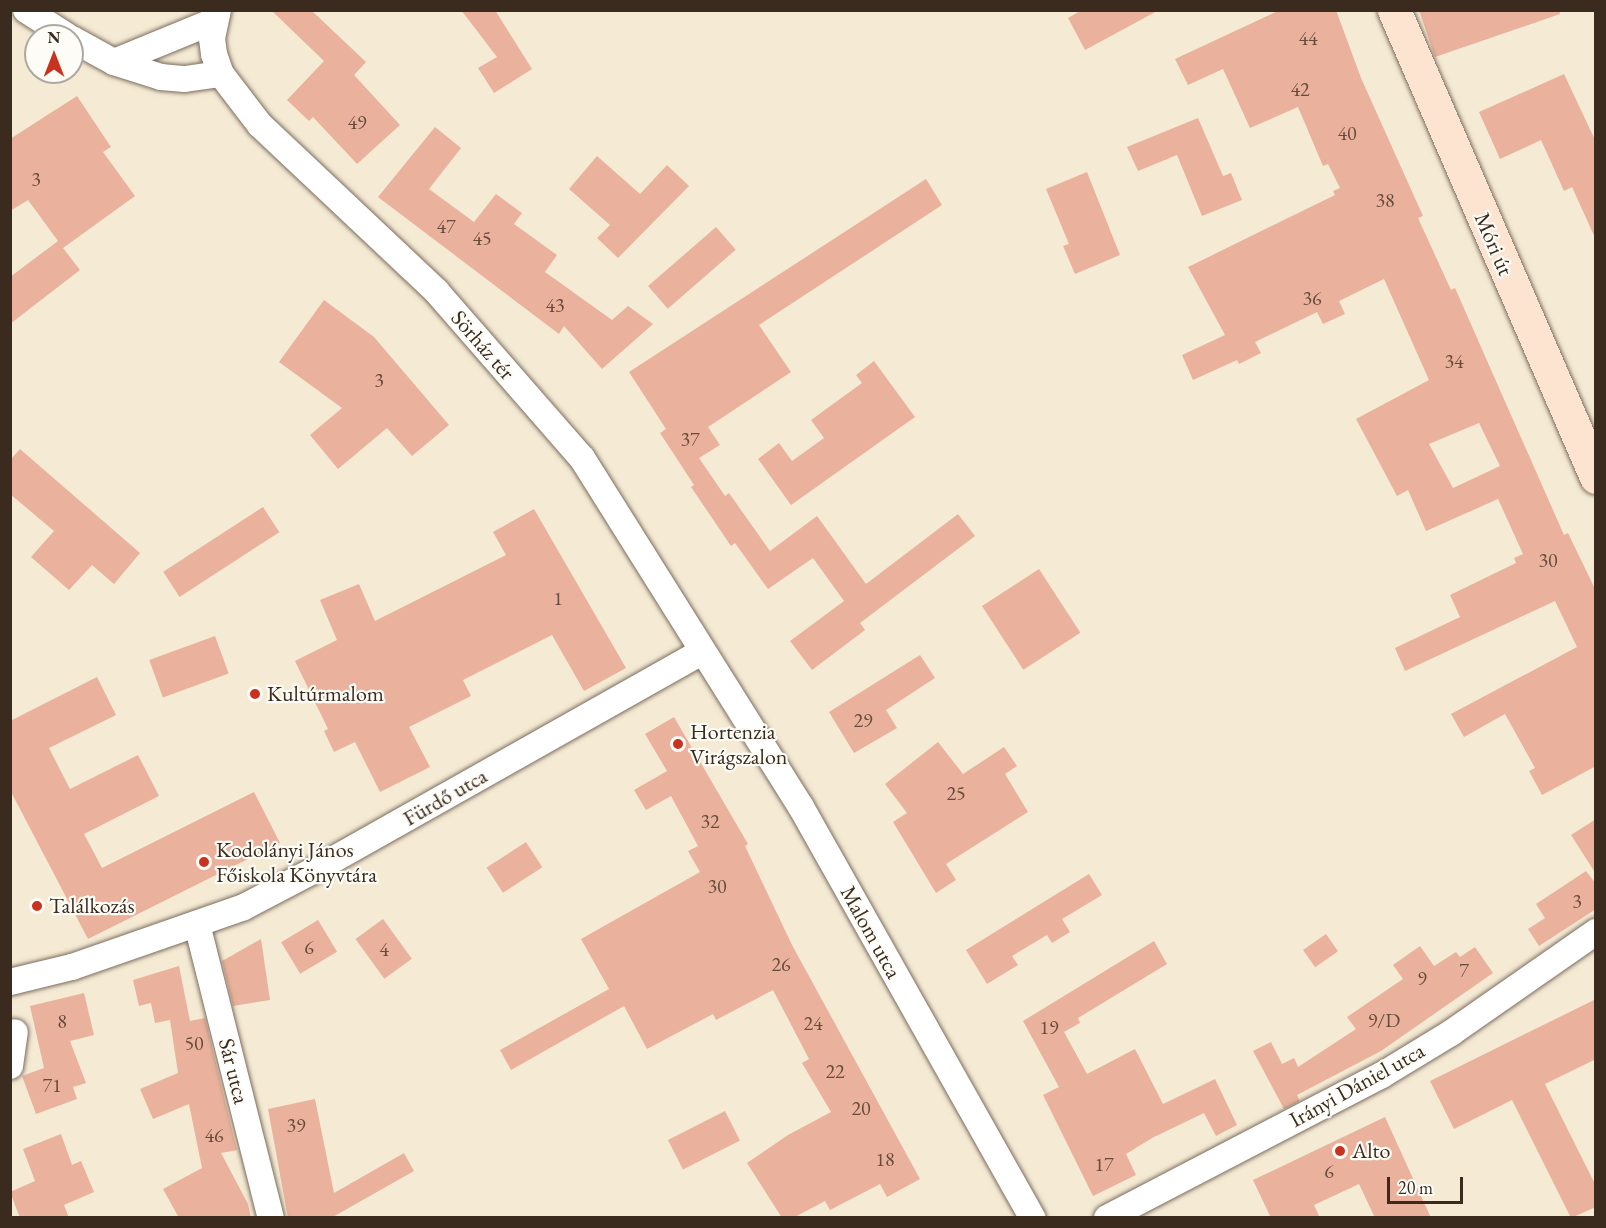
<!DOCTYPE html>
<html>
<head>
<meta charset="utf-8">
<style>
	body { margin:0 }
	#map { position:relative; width:1606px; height:1228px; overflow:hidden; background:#f5ead4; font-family:"EB Garamond",serif }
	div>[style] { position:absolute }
	.building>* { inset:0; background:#eab29c; transform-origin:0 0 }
	.roads { filter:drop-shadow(0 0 2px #7c6d5e) drop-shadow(0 0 2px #7c6d5e) }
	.minor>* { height:26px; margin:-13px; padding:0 13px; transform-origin:13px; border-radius:13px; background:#fff }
	.secondary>* { height:33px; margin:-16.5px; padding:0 16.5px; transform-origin:16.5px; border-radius:16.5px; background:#fde4d1 }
	.dots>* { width:16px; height:16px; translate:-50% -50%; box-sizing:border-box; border:3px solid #fdfcf7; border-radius:50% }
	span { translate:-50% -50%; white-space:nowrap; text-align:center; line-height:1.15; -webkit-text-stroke:4.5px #fdfcf7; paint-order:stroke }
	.number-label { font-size:20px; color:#674c3e }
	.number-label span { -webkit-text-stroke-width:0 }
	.street-label { font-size:22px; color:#3b2a1e }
	.poi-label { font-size:22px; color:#3b2a1e }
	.left { translate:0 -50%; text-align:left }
	.frame { position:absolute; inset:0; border:12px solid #3b2a1e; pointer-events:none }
	.north { position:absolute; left:24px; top:24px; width:60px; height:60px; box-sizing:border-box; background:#fdfcf7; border:2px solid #afa8a0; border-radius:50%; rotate:0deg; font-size:16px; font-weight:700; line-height:24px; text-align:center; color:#3b2a1e }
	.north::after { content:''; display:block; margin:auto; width:21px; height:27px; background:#c8321e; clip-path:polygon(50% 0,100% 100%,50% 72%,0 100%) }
	.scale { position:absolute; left:1387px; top:1177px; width:76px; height:27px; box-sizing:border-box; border:3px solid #3b2a1e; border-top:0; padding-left:8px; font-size:18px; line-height:21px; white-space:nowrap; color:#3b2a1e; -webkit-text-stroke:4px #fdfcf7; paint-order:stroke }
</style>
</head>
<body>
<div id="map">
	<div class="building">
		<i style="clip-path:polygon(271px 10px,311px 10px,366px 62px,354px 75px,400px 125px,357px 164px,313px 117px,309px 121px,287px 100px,324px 61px)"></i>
		<i style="clip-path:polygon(461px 10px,495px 10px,532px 69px,494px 93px,478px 68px,497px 57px)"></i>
		<i style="clip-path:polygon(1082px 10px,1159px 10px,1085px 50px,1068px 18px)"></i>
		<i style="clip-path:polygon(evenodd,1280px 10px,1336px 10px,1361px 78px,1423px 216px,1418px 218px,1451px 290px,1455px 288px,1564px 535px,1568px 533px,1596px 591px,1596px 766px,1542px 795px,1529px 771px,1535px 768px,1505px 714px,1464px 737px,1451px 714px,1577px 647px,1555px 601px,1405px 671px,1395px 648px,1460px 617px,1450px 595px,1516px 563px,1514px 558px,1523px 554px,1498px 499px,1426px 531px,1408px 490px,1397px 496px,1356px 419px,1429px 380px,1384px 279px,1339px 301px,1345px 314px,1323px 324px,1317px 312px,1255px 342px,1261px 353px,1239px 364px,1237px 360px,1193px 380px,1182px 355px,1225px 335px,1188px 267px,1335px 195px,1333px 191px,1340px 188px,1328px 164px,1323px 166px,1298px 107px,1250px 128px,1223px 69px,1188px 85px,1175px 59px,1280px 10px,1479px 423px,1500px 466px,1453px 488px,1429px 444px,1479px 423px)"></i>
		<i style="clip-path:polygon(1419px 10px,1559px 10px,1560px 14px,1435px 57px)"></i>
		<i style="clip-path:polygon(1564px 74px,1596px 142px,1596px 240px,1572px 187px,1564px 191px,1541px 140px,1500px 159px,1479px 112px)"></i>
		<i style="clip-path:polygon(77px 96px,111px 147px,103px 152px,135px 196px,63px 248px,80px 270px,10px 324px,10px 277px,58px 241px,28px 200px,10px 211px,10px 139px)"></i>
		<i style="clip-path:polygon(1198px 118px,1223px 176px,1231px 173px,1242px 200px,1202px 216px,1177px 155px,1138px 171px,1127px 147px)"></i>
		<i style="clip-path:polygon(435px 127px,461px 148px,429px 189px,474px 222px,496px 194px,522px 213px,514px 224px,557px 255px,545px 272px,612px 320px,628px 306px,653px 324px,602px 369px,564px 326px,559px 334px,378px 197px)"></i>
		<i style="clip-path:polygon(597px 156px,640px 194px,667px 165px,689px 186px,618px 258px,597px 238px,610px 225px,569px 189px)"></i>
		<i style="clip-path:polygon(1087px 172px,1120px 255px,1075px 274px,1063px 246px,1069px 244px,1046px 189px)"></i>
		<i style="clip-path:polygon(926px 179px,942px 205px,759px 325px,791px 372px,708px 427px,720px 445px,699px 458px,725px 496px,729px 493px,770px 551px,817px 516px,866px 584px,958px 514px,975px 536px,860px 623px,865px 630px,812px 670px,790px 641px,844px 601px,813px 558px,768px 589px,735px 543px,731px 546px,691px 487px,694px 485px,660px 433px,666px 429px,629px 372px)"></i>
		<i style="left:716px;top:227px;width:30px;height:90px;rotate:49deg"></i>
		<i style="clip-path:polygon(324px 300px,374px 337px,449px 425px,412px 456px,387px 428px,338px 469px,310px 435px,342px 408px,279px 362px)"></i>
		<i style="clip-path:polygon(874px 361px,915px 417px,791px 505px,758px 459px,779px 443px,792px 461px,824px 438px,811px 420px,862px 383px,856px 375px)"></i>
		<i style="clip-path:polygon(20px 449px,140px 553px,114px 584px,92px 565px,69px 590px,31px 557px,54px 531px,10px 494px,10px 460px)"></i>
		<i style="left:263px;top:507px;width:30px;height:119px;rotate:57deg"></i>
		<i style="clip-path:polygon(534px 509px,626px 668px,584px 691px,552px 635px,463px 680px,471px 696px,409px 727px,430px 767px,380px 792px,355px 742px,334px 752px,324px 731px,328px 729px,295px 661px,337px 640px,320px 600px,359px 584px,375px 621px,506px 555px,493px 532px)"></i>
		<i style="left:1039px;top:569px;width:76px;height:68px;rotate:57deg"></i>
		<i style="left:215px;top:636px;width:40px;height:70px;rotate:70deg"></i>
		<i style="clip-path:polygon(920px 655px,935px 678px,886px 710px,897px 728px,854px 753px,829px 712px)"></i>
		<i style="clip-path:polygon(97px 677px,116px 715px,49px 748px,70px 789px,138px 755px,159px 796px,84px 834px,102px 868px,254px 792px,280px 843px,88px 939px,10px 790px,10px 721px)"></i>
		<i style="clip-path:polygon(674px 717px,748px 844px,745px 846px,792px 945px,920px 1179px,887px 1197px,880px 1184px,830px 1210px,825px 1201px,793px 1218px,782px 1218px,747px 1163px,788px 1135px,831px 1112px,802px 1063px,809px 1059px,773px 990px,716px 1020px,713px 1014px,647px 1049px,624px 1006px,511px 1070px,500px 1050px,609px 989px,581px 939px,700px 872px,688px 851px,698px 846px,671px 796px,646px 810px,634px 790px,667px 771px,645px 734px)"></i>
		<i style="clip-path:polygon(938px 742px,963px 774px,1004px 747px,1017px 766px,1005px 774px,1028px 812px,946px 864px,956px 880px,936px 893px,893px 822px,907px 813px,885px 784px)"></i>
		<i style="clip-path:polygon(1596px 819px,1596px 874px,1571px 835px)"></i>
		<i style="left:526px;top:842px;width:30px;height:47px;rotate:57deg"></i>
		<i style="clip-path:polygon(1586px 871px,1596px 884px,1596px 909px,1539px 946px,1528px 929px,1545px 918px,1536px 904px)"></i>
		<i style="clip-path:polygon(1089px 874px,1102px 895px,1062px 919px,1070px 932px,1052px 943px,1047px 935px,1012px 956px,1018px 965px,987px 984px,966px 950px)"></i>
		<i style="left:383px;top:919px;width:49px;height:34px;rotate:54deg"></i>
		<i style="left:318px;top:920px;width:37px;height:43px;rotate:59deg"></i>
		<i style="left:1326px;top:934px;width:21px;height:28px;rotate:55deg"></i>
		<i style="clip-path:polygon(261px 939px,270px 1000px,233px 1006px,222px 961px)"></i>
		<i style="clip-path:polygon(1154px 941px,1167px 964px,1078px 1018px,1080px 1023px,1064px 1032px,1087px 1074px,1135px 1049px,1163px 1104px,1215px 1079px,1237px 1125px,1216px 1136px,1204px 1113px,1152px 1138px,1126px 1154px,1136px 1175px,1093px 1196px,1043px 1095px,1059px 1087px,1023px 1021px)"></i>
		<i style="clip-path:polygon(1420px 946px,1434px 966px,1456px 952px,1460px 957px,1475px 947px,1493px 973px,1381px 1051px,1297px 1095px,1300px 1101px,1284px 1109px,1253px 1051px,1271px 1042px,1282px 1064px,1294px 1058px,1298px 1067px,1356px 1029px,1347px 1017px,1403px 979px,1393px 965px)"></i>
		<i style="clip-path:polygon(179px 966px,190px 1021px,205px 1018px,237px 1150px,221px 1153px,248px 1204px,251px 1218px,179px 1218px,163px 1189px,202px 1168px,189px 1104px,153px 1119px,140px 1089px,178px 1073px,170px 1020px,155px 1023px,151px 1003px,139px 1006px,133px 980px)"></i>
		<i style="clip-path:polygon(84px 993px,94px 1035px,70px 1041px,86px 1083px,73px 1087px,77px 1099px,36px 1114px,22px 1076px,44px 1068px,30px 1006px)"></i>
		<i style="clip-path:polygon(1596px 999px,1596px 1059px,1545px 1084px,1596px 1186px,1596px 1207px,1571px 1218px,1512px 1100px,1454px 1129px,1430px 1081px)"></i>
		<i style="clip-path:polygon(315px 1099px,334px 1193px,404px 1153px,414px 1171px,331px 1218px,288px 1218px,268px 1109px)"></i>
		<i style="left:725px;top:1111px;width:33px;height:64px;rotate:63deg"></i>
		<i style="clip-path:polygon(1385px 1117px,1431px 1218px,1375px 1218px,1359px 1184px,1314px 1205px,1320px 1218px,1271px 1218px,1253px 1180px)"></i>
		<i style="clip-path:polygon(61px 1134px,72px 1165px,81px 1161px,94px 1192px,64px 1205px,69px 1218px,20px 1218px,10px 1192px,35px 1181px,23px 1149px)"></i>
	</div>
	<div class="roads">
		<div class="minor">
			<i style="left:26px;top:10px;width:49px;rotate:32.4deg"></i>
			<i style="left:218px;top:10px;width:29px;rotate:102deg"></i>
			<i style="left:212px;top:38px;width:16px;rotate:83deg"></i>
			<i style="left:214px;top:54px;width:21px;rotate:71deg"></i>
			<i style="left:221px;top:74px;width:64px;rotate:52.6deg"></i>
			<i style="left:260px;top:125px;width:243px;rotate:43.3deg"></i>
			<i style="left:437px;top:292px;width:220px;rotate:48.9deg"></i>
			<i style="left:582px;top:458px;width:412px;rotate:57.9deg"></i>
			<i style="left:801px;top:807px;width:472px;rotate:60.6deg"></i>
			<i style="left:72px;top:39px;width:48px;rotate:28.7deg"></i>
			<i style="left:114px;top:62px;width:49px;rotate:17.7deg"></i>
			<i style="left:161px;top:77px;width:24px;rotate:5deg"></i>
			<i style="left:185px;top:79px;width:36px;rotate:-8deg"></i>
			<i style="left:114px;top:62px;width:108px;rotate:-22.3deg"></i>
			<i style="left:197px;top:924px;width:303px;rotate:75.9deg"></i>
			<i style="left:10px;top:982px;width:64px;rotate:-13.6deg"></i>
			<i style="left:72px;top:967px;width:182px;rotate:-19.2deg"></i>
			<i style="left:244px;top:907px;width:78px;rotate:-27.6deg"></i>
			<i style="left:313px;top:871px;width:446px;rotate:-29.4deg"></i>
			<i style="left:10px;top:1066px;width:34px;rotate:-82deg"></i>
			<i style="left:1107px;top:1218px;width:310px;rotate:-27.5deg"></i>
			<i style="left:1382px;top:1075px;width:81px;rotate:-31.3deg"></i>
			<i style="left:1451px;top:1033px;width:177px;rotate:-34.9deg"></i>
		</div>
		<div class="secondary">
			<i style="left:1394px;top:10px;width:509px;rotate:66.61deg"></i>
		</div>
	</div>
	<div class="dots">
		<i style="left:255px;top:694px;background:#c8321e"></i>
		<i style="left:678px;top:744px;background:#c8321e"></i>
		<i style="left:204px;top:862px;background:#c8321e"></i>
		<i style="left:37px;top:906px;background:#c8321e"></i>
		<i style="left:1340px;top:1151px;background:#c8321e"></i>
	</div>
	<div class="number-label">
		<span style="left:1308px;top:38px">44</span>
		<span style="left:1300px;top:89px">42</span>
		<span style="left:357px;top:122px">49</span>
		<span style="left:1347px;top:133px">40</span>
		<span style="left:36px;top:179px">3</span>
		<span style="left:1385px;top:200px">38</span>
		<span style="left:446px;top:226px">47</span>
		<span style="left:482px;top:238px">45</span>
		<span style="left:1312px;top:298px">36</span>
		<span style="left:555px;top:305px">43</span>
		<span style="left:1454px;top:361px">34</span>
		<span style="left:379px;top:380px">3</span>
		<span style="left:690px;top:439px">37</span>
		<span style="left:1548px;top:560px">30</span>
		<span style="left:558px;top:598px">1</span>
		<span style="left:863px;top:720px">29</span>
		<span style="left:956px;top:793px">25</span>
		<span style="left:710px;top:821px">32</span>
		<span style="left:717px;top:886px">30</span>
		<span style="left:1577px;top:901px">3</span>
		<span style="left:309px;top:947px">6</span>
		<span style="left:384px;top:949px">4</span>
		<span style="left:781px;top:964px">26</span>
		<span style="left:1464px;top:970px">7</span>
		<span style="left:1422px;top:978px">9</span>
		<span style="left:1384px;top:1020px">9/D</span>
		<span style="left:62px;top:1021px">8</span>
		<span style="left:813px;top:1023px">24</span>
		<span style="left:1049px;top:1027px">19</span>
		<span style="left:194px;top:1043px">50</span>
		<span style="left:835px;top:1071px">22</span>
		<span style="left:52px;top:1085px">71</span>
		<span style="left:861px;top:1108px">20</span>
		<span style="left:296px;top:1125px">39</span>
		<span style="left:214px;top:1135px">46</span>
		<span style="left:885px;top:1159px">18</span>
		<span style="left:1104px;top:1164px">17</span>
		<span style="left:1329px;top:1171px">6</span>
	</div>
	<div class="street-label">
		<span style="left:1494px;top:244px;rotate:67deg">Móri út</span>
		<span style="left:483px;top:345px;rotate:49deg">Sörház tér</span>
		<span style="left:445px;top:797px;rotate:-30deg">Fürdő utca</span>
		<span style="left:871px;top:932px;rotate:61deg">Malom utca</span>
		<span style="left:234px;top:1071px;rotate:76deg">Sár utca</span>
		<span style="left:1357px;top:1085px;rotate:-29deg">Irányi Dániel utca</span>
	</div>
	<div class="poi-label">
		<span class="left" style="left:267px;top:694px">Kultúrmalom</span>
		<span class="left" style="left:690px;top:744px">Hortenzia<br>Virágszalon</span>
		<span class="left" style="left:216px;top:862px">Kodolányi János<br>Főiskola Könyvtára</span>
		<span class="left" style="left:49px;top:906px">Találkozás</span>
		<span class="left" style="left:1352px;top:1151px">Alto</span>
	</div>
	<div class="frame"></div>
	<div class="north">N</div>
	<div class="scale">20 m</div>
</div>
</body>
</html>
